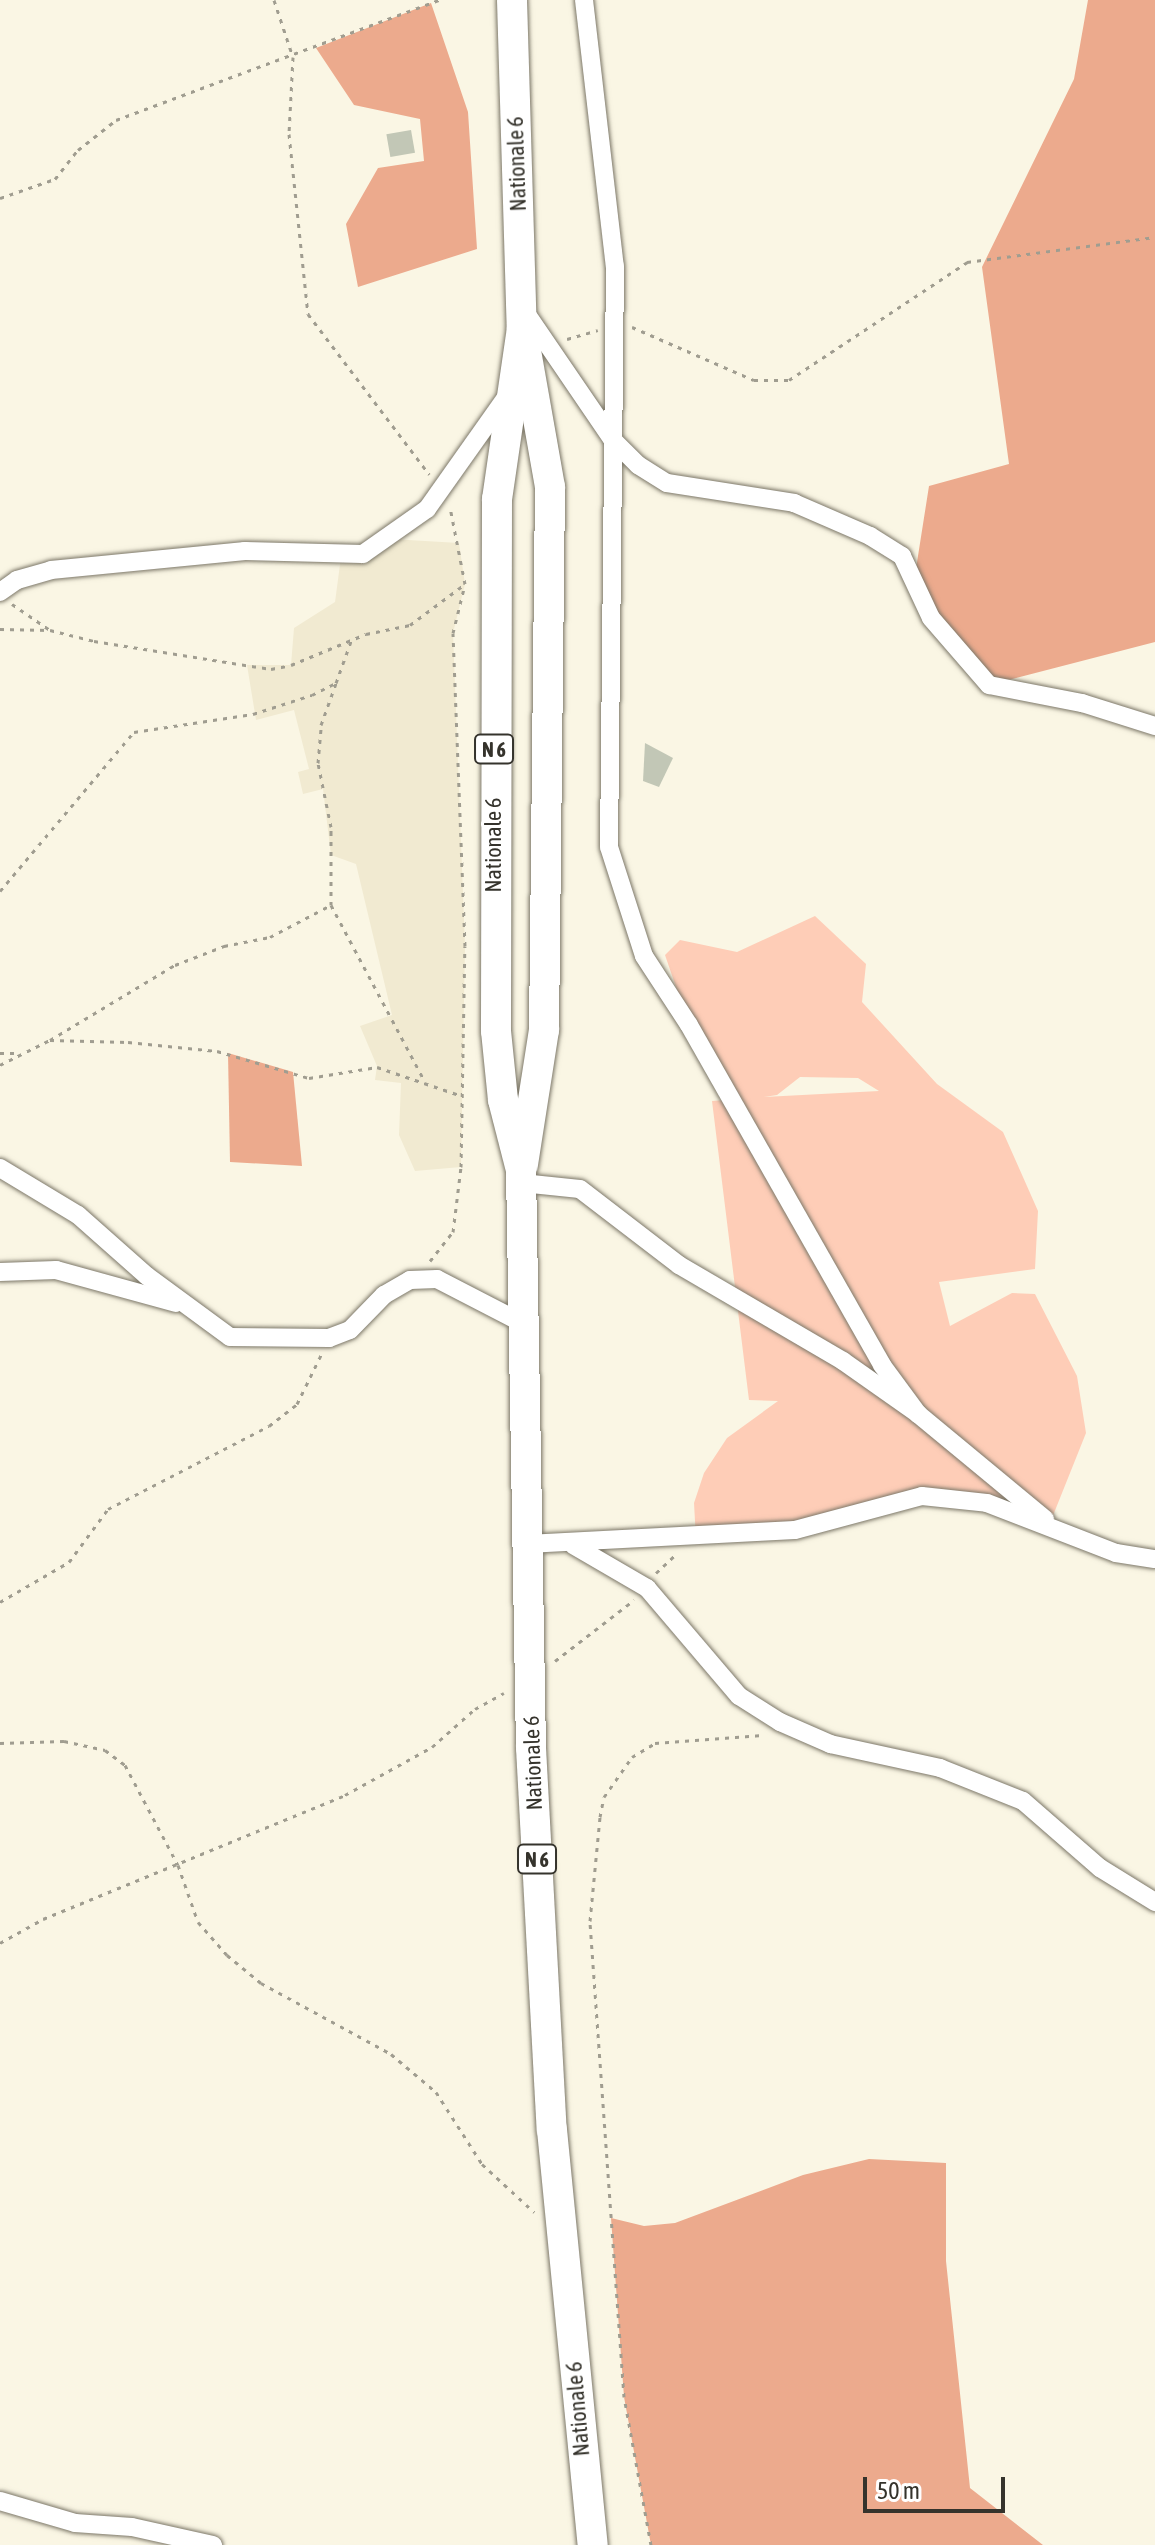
<!DOCTYPE html>
<html>
<head>
<meta charset="utf-8">
<style>
	body { margin:0 }
	#map { position:relative; width:1155px; height:2545px; overflow:hidden; background:#faf6e4; font-family:"Asap Condensed",sans-serif }
	div>[style] { position:absolute }
	.built>* { inset:0; background:#f1ead1 }
	.green>* { inset:0; background:#fecdb7 }
	.forest>* { inset:0; background:#ecaa8d }
	.building>* { inset:0; background:#c2c7b6; transform-origin:0 0 }
	.path>* { height:3px; margin-top:-1.5px; transform-origin:0; background:repeating-linear-gradient(90deg,#a09d90 0 4px,transparent 0 10px) }
	.roads { filter:drop-shadow(0 0 2px #7c7768) drop-shadow(0 0 2px #7c7768) }
	.minor>* { height:18px; margin:-9px; padding:0 9px; transform-origin:9px; border-radius:9px; background:#fff }
	.primary>* { height:30px; margin:-15px; padding:0 15px; transform-origin:15px; border-radius:15px; background:#fff }
	span { translate:-50% -50%; white-space:nowrap; text-align:center; line-height:1.15; -webkit-text-stroke:6px #fff; paint-order:stroke }
	.shield-label span { padding:2px 6px; background:#fff; border:2px solid; border-radius:6px; -webkit-text-stroke-width:0 }
	.shield-label { font-size:20px; color:#35332c; font-weight:700 }
	.street-label { font-size:22px; color:#35332c }
	.scale { position:absolute; left:863px; top:2477px; width:142px; height:36px; box-sizing:border-box; border:4px solid #35332c; border-top:0; padding-left:10px; font-size:24px; line-height:28px; white-space:nowrap; color:#35332c; -webkit-text-stroke:6px #fff; paint-order:stroke }
</style>
</head>
<body>
<div id="map">
	<div class="built">
		<i style="clip-path:polygon(391px 539px,459px 543px,465px 584px,453px 633px,465px 946px,461px 1167px,415px 1171px,399px 1135px,401px 1083px,375px 1080px,377px 1066px,360px 1026px,392px 1015px,356px 864px,331px 855px,323px 789px,303px 794px,298px 772px,309px 769px,294px 710px,256px 720px,247px 665px,291px 665px,294px 628px,335px 602px,341px 557px)"></i>
	</div>
	<div class="green">
		<i style="clip-path:polygon(evenodd,815px 916px,866px 964px,862px 1002px,937px 1084px,1003px 1132px,1038px 1211px,1035px 1269px,939px 1282px,950px 1326px,1012px 1293px,1035px 1294px,1077px 1376px,1086px 1433px,1050px 1523px,987px 1503px,882px 1506px,696px 1539px,694px 1503px,704px 1473px,727px 1438px,778px 1401px,749px 1400px,712px 1101px,740px 1099px,689px 1025px,665px 955px,680px 940px,737px 952px,815px 916px,800px 1077px,858px 1078px,879px 1091px,764px 1097px,777px 1095px,800px 1077px)"></i>
	</div>
	<div class="forest">
		<i style="clip-path:polygon(1088px 0,1155px 0,1155px 642px,989px 685px,959px 656px,915px 575px,929px 486px,1009px 464px,982px 267px,1074px 79px)"></i>
		<i style="clip-path:polygon(431px 3px,468px 112px,477px 249px,358px 287px,346px 224px,378px 168px,424px 161px,420px 119px,354px 105px,316px 48px)"></i>
		<i style="clip-path:polygon(228px 1053px,293px 1072px,302px 1166px,230px 1162px)"></i>
		<i style="clip-path:polygon(869px 2159px,946px 2163px,946px 2261px,970px 2488px,1043px 2545px,651px 2545px,624px 2397px,611px 2218px,644px 2226px,675px 2223px,803px 2175px)"></i>
	</div>
	<div class="building">
		<i style="left:411px;top:130px;width:23px;height:25px;rotate:80deg"></i>
		<i style="clip-path:polygon(645px 743px,673px 758px,659px 787px,643px 781px)"></i>
	</div>
	<div class="path">
		<i style="left:274px;top:0;width:60px;rotate:71.6deg"></i>
		<i style="left:293px;top:57px;width:77px;rotate:93deg"></i>
		<i style="left:289px;top:134px;width:181px;rotate:84deg"></i>
		<i style="left:308px;top:314px;width:201px;rotate:52.9deg"></i>
		<i style="left:0;top:198px;width:58px;rotate:-19.1deg"></i>
		<i style="left:55px;top:179px;width:37px;rotate:-52deg"></i>
		<i style="left:78px;top:150px;width:48px;rotate:-38.3deg"></i>
		<i style="left:116px;top:120px;width:345px;rotate:-20.4deg"></i>
		<i style="left:632px;top:327px;width:133px;rotate:23.5deg"></i>
		<i style="left:754px;top:380px;width:35px"></i>
		<i style="left:789px;top:380px;width:214px;rotate:-33.5deg"></i>
		<i style="left:967px;top:262px;width:190px;rotate:-7.6deg"></i>
		<i style="left:567px;top:339px;width:32px;rotate:-16deg"></i>
		<i style="left:12px;top:604px;width:46px;rotate:34.4deg"></i>
		<i style="left:50px;top:630px;width:45px;rotate:14deg"></i>
		<i style="left:94px;top:641px;width:179px;rotate:9deg"></i>
		<i style="left:271px;top:669px;width:20px;rotate:-11deg"></i>
		<i style="left:291px;top:665px;width:81px;rotate:-22.5deg"></i>
		<i style="left:366px;top:634px;width:45px;rotate:-11.6deg"></i>
		<i style="left:410px;top:625px;width:69px;rotate:-36.7deg"></i>
		<i style="left:465px;top:584px;width:78px;rotate:-101deg"></i>
		<i style="left:0;top:629px;width:50px;rotate:1.1deg"></i>
		<i style="left:0;top:891px;width:208px;rotate:-49.9deg"></i>
		<i style="left:134px;top:732px;width:120px;rotate:-8.6deg"></i>
		<i style="left:253px;top:714px;width:62px;rotate:-17.9deg"></i>
		<i style="left:312px;top:695px;width:27px;rotate:-27deg"></i>
		<i style="left:336px;top:683px;width:45px;rotate:-70.3deg"></i>
		<i style="left:331px;top:905px;width:200px;rotate:62deg"></i>
		<i style="left:50px;top:1040px;width:146px;rotate:-31deg"></i>
		<i style="left:175px;top:965px;width:53px;rotate:-21.2deg"></i>
		<i style="left:224px;top:946px;width:47px;rotate:-11.1deg"></i>
		<i style="left:270px;top:937px;width:69px;rotate:-27.7deg"></i>
		<i style="left:331px;top:905px;width:78px;rotate:-90deg"></i>
		<i style="left:331px;top:827px;width:65px;rotate:-101.5deg"></i>
		<i style="left:318px;top:763px;width:38px;rotate:-85deg"></i>
		<i style="left:321px;top:725px;width:45px;rotate:-70.3deg"></i>
		<i style="left:0;top:1053px;width:17px"></i>
		<i style="left:0;top:1065px;width:56px;rotate:-26.6deg"></i>
		<i style="left:50px;top:1040px;width:78px;rotate:1.5deg"></i>
		<i style="left:128px;top:1042px;width:89px;rotate:5.8deg"></i>
		<i style="left:217px;top:1051px;width:96px;rotate:16.4deg"></i>
		<i style="left:309px;top:1078px;width:69px;rotate:-9.2deg"></i>
		<i style="left:377px;top:1067px;width:90px;rotate:18.8deg"></i>
		<i style="left:430px;top:1261px;width:37px;rotate:-52deg"></i>
		<i style="left:453px;top:1232px;width:65px;rotate:-83deg"></i>
		<i style="left:461px;top:1167px;width:221px;rotate:-89deg"></i>
		<i style="left:465px;top:946px;width:313px;rotate:-92.2deg"></i>
		<i style="left:453px;top:633px;width:50px;rotate:-76.2deg"></i>
		<i style="left:656px;top:1573px;width:25px;rotate:-43deg"></i>
		<i style="left:0;top:1602px;width:80px;rotate:-30.1deg"></i>
		<i style="left:69px;top:1562px;width:66px;rotate:-53.7deg"></i>
		<i style="left:108px;top:1509px;width:181px;rotate:-27.3deg"></i>
		<i style="left:269px;top:1426px;width:36px;rotate:-38deg"></i>
		<i style="left:297px;top:1404px;width:55px;rotate:-63.9deg"></i>
		<i style="left:555px;top:1661px;width:100px;rotate:-37.7deg"></i>
		<i style="left:0;top:1743px;width:64px;rotate:-1.8deg"></i>
		<i style="left:64px;top:1741px;width:42px;rotate:12.4deg"></i>
		<i style="left:105px;top:1750px;width:25px;rotate:37deg"></i>
		<i style="left:125px;top:1765px;width:113px;rotate:62.1deg"></i>
		<i style="left:178px;top:1865px;width:60px;rotate:70.7deg"></i>
		<i style="left:198px;top:1922px;width:44px;rotate:48.7deg"></i>
		<i style="left:227px;top:1955px;width:44px;rotate:39.5deg"></i>
		<i style="left:261px;top:1983px;width:148px;rotate:28.6deg"></i>
		<i style="left:391px;top:2054px;width:59px;rotate:40.2deg"></i>
		<i style="left:436px;top:2092px;width:85px;rotate:57.4deg"></i>
		<i style="left:482px;top:2164px;width:71px;rotate:42.7deg"></i>
		<i style="left:0;top:1943px;width:49px;rotate:-29.2deg"></i>
		<i style="left:43px;top:1919px;width:326px;rotate:-22.3deg"></i>
		<i style="left:345px;top:1795px;width:99px;rotate:-28.9deg"></i>
		<i style="left:432px;top:1747px;width:57px;rotate:-41.5deg"></i>
		<i style="left:475px;top:1709px;width:33px;rotate:-29deg"></i>
		<i style="left:651px;top:2545px;width:150px;rotate:-100.3deg"></i>
		<i style="left:624px;top:2397px;width:477px;rotate:-94.1deg"></i>
		<i style="left:590px;top:1921px;width:104px;rotate:-84.5deg"></i>
		<i style="left:600px;top:1817px;width:20px;rotate:-79deg"></i>
		<i style="left:604px;top:1797px;width:49px;rotate:-55deg"></i>
		<i style="left:632px;top:1757px;width:27px;rotate:-31deg"></i>
		<i style="left:655px;top:1743px;width:108px;rotate:-4.2deg"></i>
	</div>
	<div class="roads">
		<div class="minor">
			<i style="left:584px;top:0;width:268px;rotate:83.4deg"></i>
			<i style="left:615px;top:266px;width:581px;rotate:90.59deg"></i>
			<i style="left:609px;top:847px;width:114px;rotate:72.2deg"></i>
			<i style="left:644px;top:956px;width:82px;rotate:56.9deg"></i>
			<i style="left:689px;top:1025px;width:391px;rotate:60.4deg"></i>
			<i style="left:882px;top:1365px;width:61px;rotate:53.7deg"></i>
			<i style="left:526px;top:313px;width:153px;rotate:55.7deg"></i>
			<i style="left:612px;top:439px;width:37px;rotate:45deg"></i>
			<i style="left:638px;top:465px;width:34px;rotate:32deg"></i>
			<i style="left:667px;top:483px;width:129px;rotate:8.9deg"></i>
			<i style="left:794px;top:503px;width:83px;rotate:23.5deg"></i>
			<i style="left:870px;top:536px;width:38px;rotate:32deg"></i>
			<i style="left:902px;top:556px;width:68px;rotate:64.9deg"></i>
			<i style="left:931px;top:618px;width:89px;rotate:49.1deg"></i>
			<i style="left:989px;top:685px;width:95px;rotate:11deg"></i>
			<i style="left:1082px;top:703px;width:77px;rotate:17.5deg"></i>
			<i style="left:0;top:592px;width:21px;rotate:-35deg"></i>
			<i style="left:17px;top:580px;width:35px;rotate:-16deg"></i>
			<i style="left:51px;top:570px;width:195px;rotate:-5.6deg"></i>
			<i style="left:245px;top:551px;width:118px;rotate:1.5deg"></i>
			<i style="left:363px;top:554px;width:78px;rotate:-35.1deg"></i>
			<i style="left:427px;top:509px;width:138px;rotate:-54.7deg"></i>
			<i style="left:0;top:1168px;width:91px;rotate:31.1deg"></i>
			<i style="left:78px;top:1215px;width:92px;rotate:41.5deg"></i>
			<i style="left:147px;top:1276px;width:103px;rotate:36.3deg"></i>
			<i style="left:230px;top:1337px;width:99px;rotate:0.6deg"></i>
			<i style="left:329px;top:1338px;width:22px;rotate:-21deg"></i>
			<i style="left:350px;top:1330px;width:49px;rotate:-45.8deg"></i>
			<i style="left:384px;top:1295px;width:30px;rotate:-30deg"></i>
			<i style="left:410px;top:1280px;width:27px;rotate:-2deg"></i>
			<i style="left:437px;top:1279px;width:98px;rotate:27.3deg"></i>
			<i style="left:522px;top:1183px;width:58px;rotate:5.9deg"></i>
			<i style="left:580px;top:1189px;width:125px;rotate:37.5deg"></i>
			<i style="left:679px;top:1265px;width:190px;rotate:30.3deg"></i>
			<i style="left:843px;top:1361px;width:92px;rotate:35.2deg"></i>
			<i style="left:918px;top:1414px;width:165px;rotate:39.6deg"></i>
			<i style="left:0;top:1272px;width:56px;rotate:-2deg"></i>
			<i style="left:56px;top:1270px;width:124px;rotate:15.4deg"></i>
			<i style="left:527px;top:1544px;width:268px;rotate:-3deg"></i>
			<i style="left:795px;top:1530px;width:131px;rotate:-15deg"></i>
			<i style="left:922px;top:1496px;width:65px;rotate:6.1deg"></i>
			<i style="left:987px;top:1503px;width:138px;rotate:21.2deg"></i>
			<i style="left:1116px;top:1553px;width:39px;rotate:9deg"></i>
			<i style="left:573px;top:1545px;width:86px;rotate:30.2deg"></i>
			<i style="left:647px;top:1588px;width:142px;rotate:49.6deg"></i>
			<i style="left:739px;top:1696px;width:49px;rotate:32.4deg"></i>
			<i style="left:780px;top:1722px;width:55px;rotate:23.7deg"></i>
			<i style="left:830px;top:1744px;width:113px;rotate:12.3deg"></i>
			<i style="left:940px;top:1768px;width:89px;rotate:21.7deg"></i>
			<i style="left:1023px;top:1801px;width:102px;rotate:41deg"></i>
			<i style="left:1100px;top:1868px;width:65px;rotate:31.7deg"></i>
			<i style="left:0;top:2501px;width:78px;rotate:16.3deg"></i>
			<i style="left:75px;top:2523px;width:57px;rotate:4deg"></i>
			<i style="left:132px;top:2527px;width:83px;rotate:12.5deg"></i>
		</div>
		<div class="primary">
			<i style="left:512px;top:0;width:328px;rotate:88.3deg"></i>
			<i style="left:522px;top:328px;width:161px;rotate:80deg"></i>
			<i style="left:550px;top:487px;width:543px;rotate:90.63deg"></i>
			<i style="left:544px;top:1030px;width:136px;rotate:98.9deg"></i>
			<i style="left:522px;top:328px;width:173px;rotate:98.3deg"></i>
			<i style="left:497px;top:499px;width:532px;rotate:90.11deg"></i>
			<i style="left:496px;top:1031px;width:69px;rotate:84.2deg"></i>
			<i style="left:503px;top:1100px;width:72px;rotate:75.6deg"></i>
			<i style="left:521px;top:1170px;width:578px;rotate:89.01deg"></i>
			<i style="left:531px;top:1748px;width:383px;rotate:86.9deg"></i>
			<i style="left:552px;top:2130px;width:417px;rotate:84.4deg"></i>
		</div>
	</div>
	<div class="shield-label">
		<span style="left:494px;top:749px">N 6</span>
		<span style="left:537px;top:1859px">N 6</span>
	</div>
	<div class="street-label">
		<span style="left:517px;top:164px;rotate:-92deg">Nationale 6</span>
		<span style="left:494px;top:845px;rotate:-90deg">Nationale 6</span>
		<span style="left:533px;top:1763px;rotate:-92deg">Nationale 6</span>
		<span style="left:578px;top:2409px;rotate:-95deg">Nationale 6</span>
	</div>
	<div class="scale">50 m</div>
</div>
</body>
</html>
